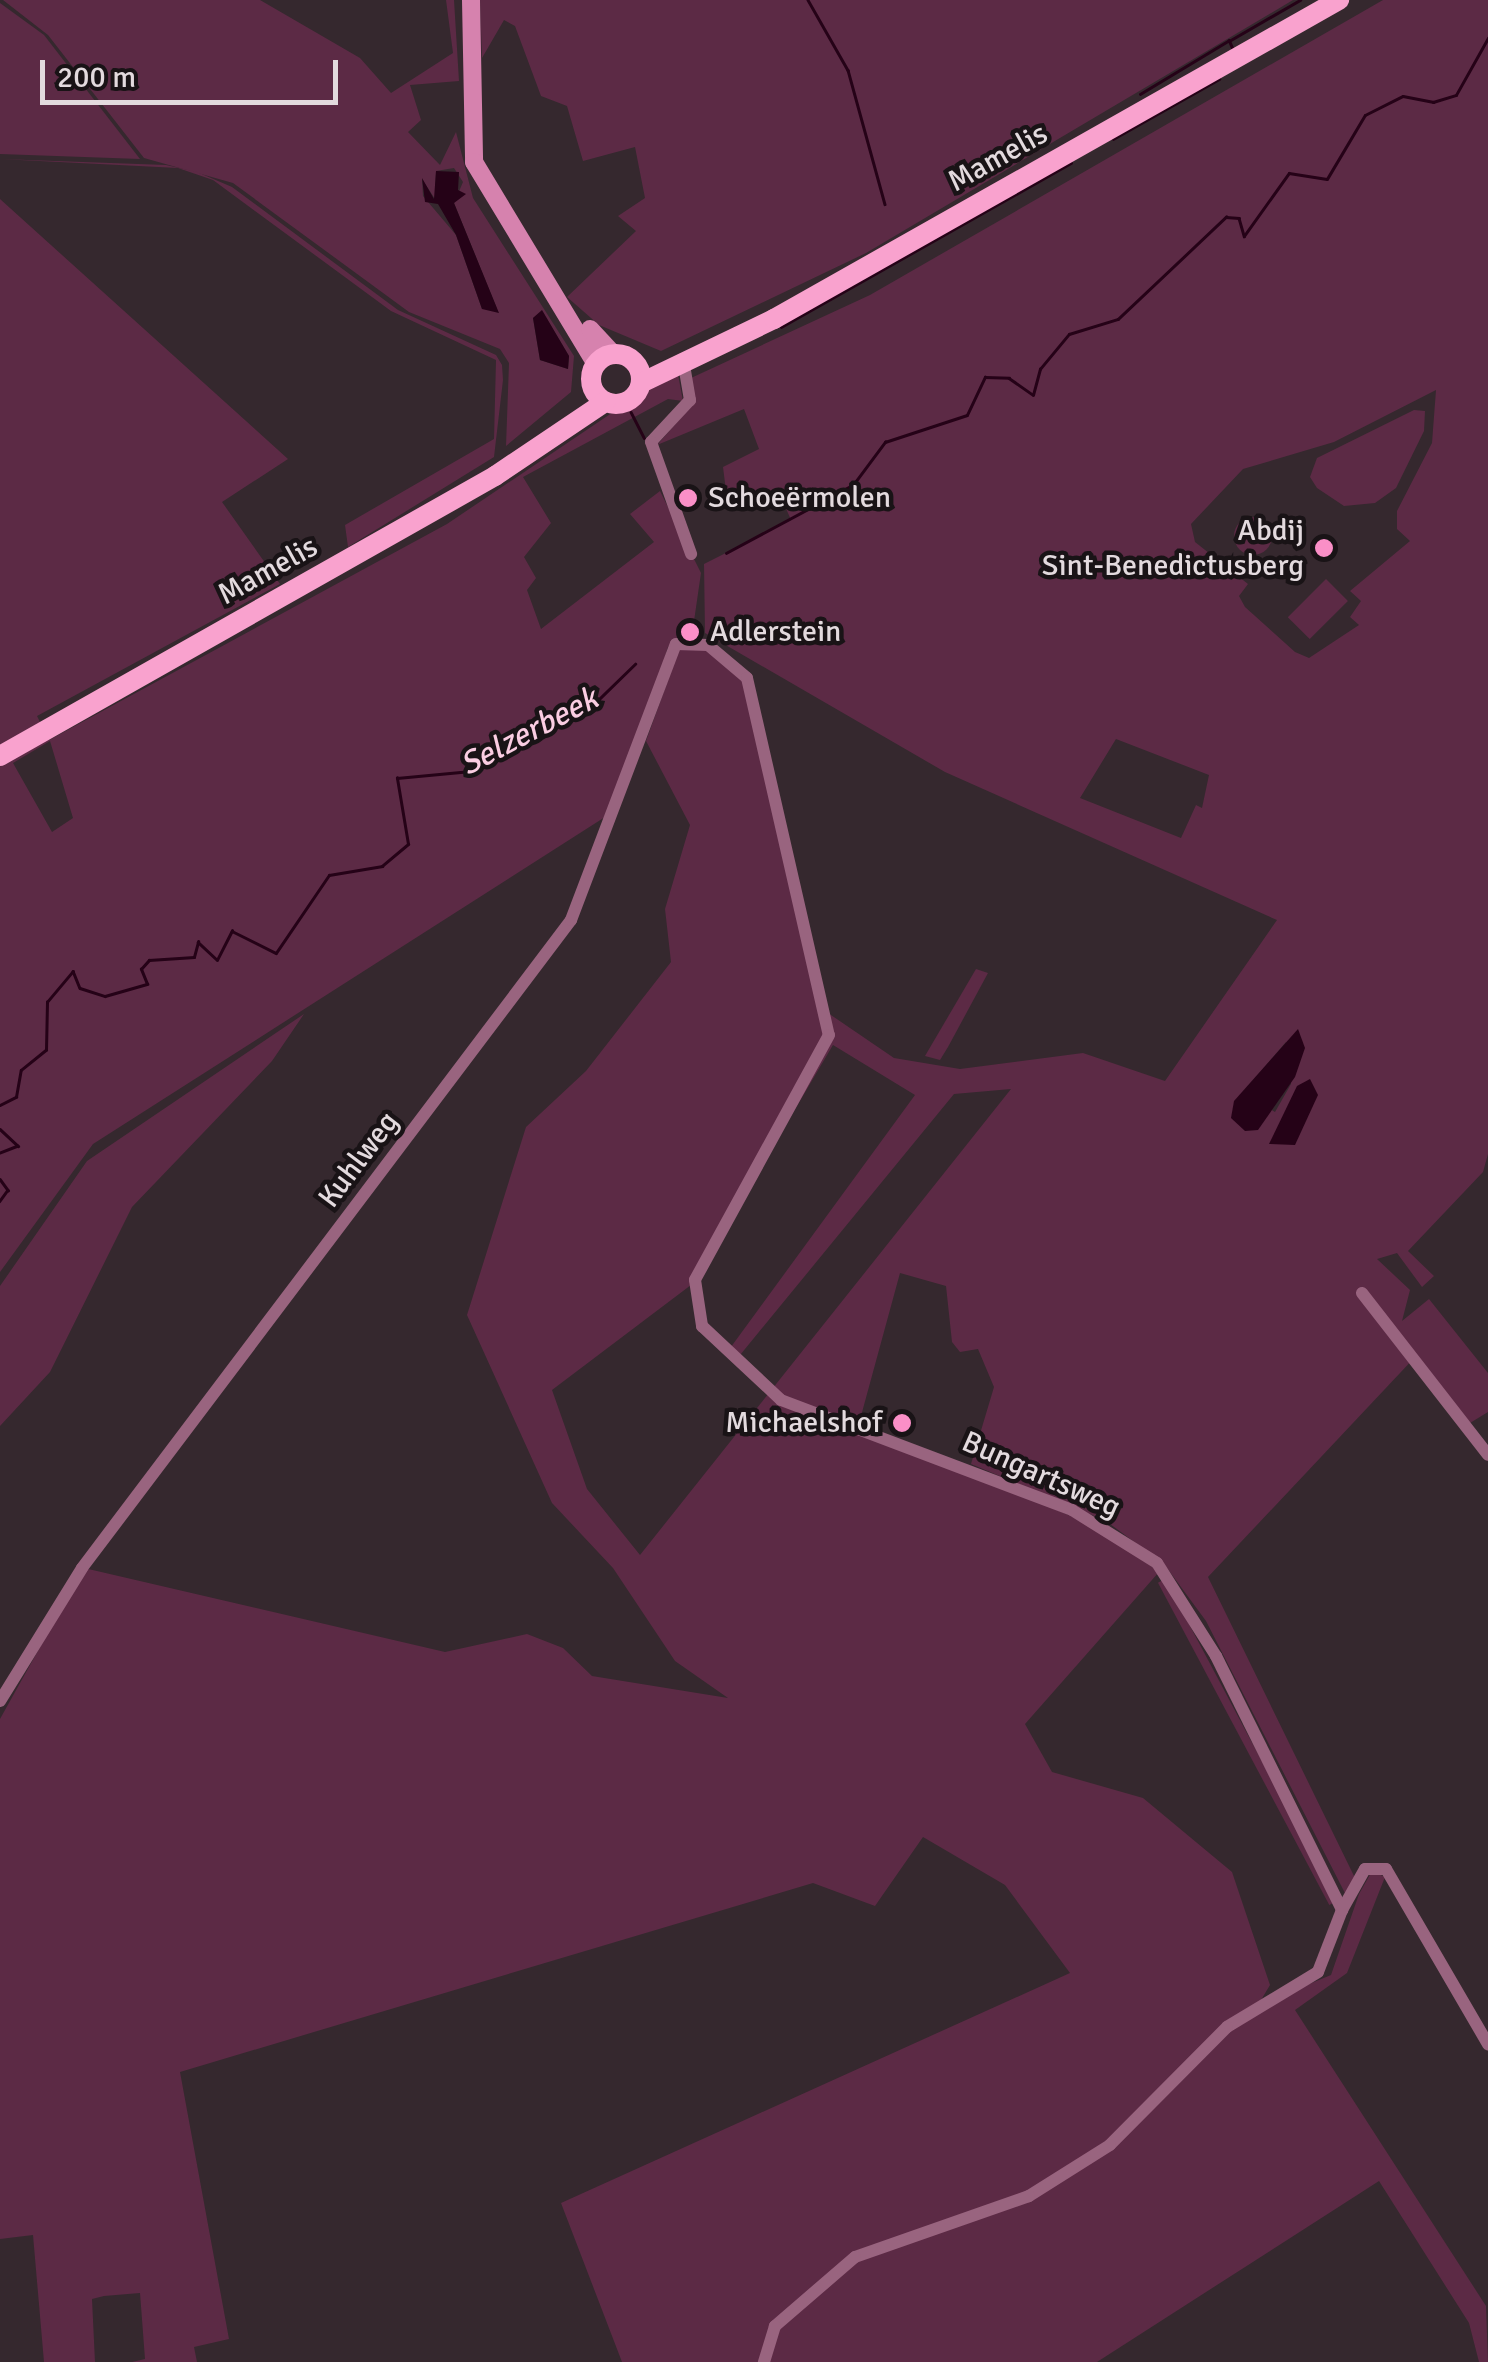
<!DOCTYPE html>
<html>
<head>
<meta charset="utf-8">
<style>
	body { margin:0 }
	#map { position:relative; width:1488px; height:2362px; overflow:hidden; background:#35282e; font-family:Signika,sans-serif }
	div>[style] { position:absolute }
	.green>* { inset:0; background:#5c2a45; transform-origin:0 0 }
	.round { border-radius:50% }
	.water>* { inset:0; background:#250217 }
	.stream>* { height:2.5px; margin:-1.25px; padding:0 1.25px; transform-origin:1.25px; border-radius:1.25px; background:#250217 }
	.street>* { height:12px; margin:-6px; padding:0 6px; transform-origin:6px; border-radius:6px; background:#99647f }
	.secondary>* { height:18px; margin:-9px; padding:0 9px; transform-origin:9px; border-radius:9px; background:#d682ae }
	.primary>* { height:20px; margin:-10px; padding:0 10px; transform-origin:10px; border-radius:10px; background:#f9a2ce }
	.primary>.ring { margin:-10px; padding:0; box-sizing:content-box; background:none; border:20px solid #f9a2ce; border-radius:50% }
	.dots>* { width:28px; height:28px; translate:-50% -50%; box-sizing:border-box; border:5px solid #191316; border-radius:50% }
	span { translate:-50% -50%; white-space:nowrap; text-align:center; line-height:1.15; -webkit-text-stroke:9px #191316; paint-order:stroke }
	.street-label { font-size:30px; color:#e3dade }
	.poi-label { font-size:30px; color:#e3dade }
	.left { translate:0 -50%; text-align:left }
	.right { translate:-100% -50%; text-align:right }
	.water-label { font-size:32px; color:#facde2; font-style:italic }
	.scale { position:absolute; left:40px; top:60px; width:298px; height:45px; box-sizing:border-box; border:5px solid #e3dade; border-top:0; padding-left:12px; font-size:30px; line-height:35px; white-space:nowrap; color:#e3dade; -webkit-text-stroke:8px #191316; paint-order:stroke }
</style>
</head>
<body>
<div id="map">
	<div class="green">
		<i style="clip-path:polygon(evenodd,3px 0,260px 0,360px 58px,391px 93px,453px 53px,446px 0,454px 0,459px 81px,410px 85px,421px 120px,408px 132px,440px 165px,456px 132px,473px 198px,574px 356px,571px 392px,506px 446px,509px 363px,500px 349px,409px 312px,233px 183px,144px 158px,48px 35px,3px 0,454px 168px,463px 182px,454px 203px,497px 309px,482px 309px,456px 235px,423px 196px,422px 179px,435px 199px,436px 171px,454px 168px,3px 0,542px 311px,569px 356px,568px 369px,540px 360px,533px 318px,542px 311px)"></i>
		<i style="clip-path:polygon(480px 0,1293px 0,866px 253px,661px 351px,599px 325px,567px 297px,636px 231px,618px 216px,645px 198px,635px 147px,583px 161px,567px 106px,541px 96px,515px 26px,504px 20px,482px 58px)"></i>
		<i style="clip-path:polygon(evenodd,1383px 0,1488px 0,1488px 1154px,1483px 1172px,1408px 1251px,1434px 1276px,1422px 1287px,1397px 1253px,1377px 1259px,1410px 1290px,1402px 1321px,1429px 1299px,1488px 1373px,1488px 1412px,1470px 1423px,1416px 1356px,1208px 1577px,1355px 1878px,1348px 1899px,1206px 1621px,1164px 1564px,1106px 1521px,971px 1464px,994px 1387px,978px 1349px,960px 1352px,952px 1342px,946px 1286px,900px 1273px,858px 1427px,1102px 1529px,1159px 1572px,1025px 1724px,1052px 1772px,1143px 1798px,1232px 1872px,1270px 1985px,1258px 2005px,1331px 1975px,1359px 1894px,1372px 1871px,1385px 1877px,1347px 1973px,1295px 2010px,1486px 2306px,1488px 2362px,1479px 2362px,1469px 2323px,1379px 2181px,1097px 2362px,622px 2362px,561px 2203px,1070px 1973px,1005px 1885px,923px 1837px,875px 1906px,813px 1883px,180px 2072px,229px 2339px,194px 2347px,197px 2362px,132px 2362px,145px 2359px,140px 2293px,104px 2296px,92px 2299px,95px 2362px,44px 2362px,33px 2235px,0 2239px,0 1719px,84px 1568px,445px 1652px,527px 1634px,563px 1648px,592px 1676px,728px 1698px,675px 1661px,613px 1568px,552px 1503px,467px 1315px,526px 1127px,586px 1071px,671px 962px,665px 909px,690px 825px,646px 741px,680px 647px,705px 649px,743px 678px,828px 1013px,894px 1058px,960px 1069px,1083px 1053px,1165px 1081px,1277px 920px,945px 772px,705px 633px,704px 564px,791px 520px,778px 490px,741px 510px,742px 492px,726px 491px,723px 467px,759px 449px,744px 409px,657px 445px,694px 403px,691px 378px,870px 295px,1383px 0,1436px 390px,1432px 443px,1397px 511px,1397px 529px,1410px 541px,1350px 591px,1361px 601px,1350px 617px,1359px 625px,1309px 658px,1295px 652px,1245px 607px,1239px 596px,1248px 584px,1195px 542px,1191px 524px,1243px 469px,1334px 442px,1436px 390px,1383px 0,1116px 739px,1209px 775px,1202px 808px,1196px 805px,1181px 838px,1080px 798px,1116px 739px,1383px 0,1286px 1042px,1291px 1084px,1275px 1112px,1243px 1092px,1286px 1042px,1383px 0,833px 1045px,915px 1095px,728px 1351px,736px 1360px,954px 1094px,1011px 1089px,640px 1555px,587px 1489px,552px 1390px,691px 1285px,833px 1045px)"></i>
		<i style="clip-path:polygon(0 3px,44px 35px,140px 159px,0 154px)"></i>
		<i style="clip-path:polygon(0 159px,166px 165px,197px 172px,232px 187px,398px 310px,496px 355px,502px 365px,503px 380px,494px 457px,348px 547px,345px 525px,494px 439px,496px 360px,391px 311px,213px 180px,178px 168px)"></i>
		<i style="clip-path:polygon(evenodd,0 199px,288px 459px,222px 502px,280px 584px,37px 716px,49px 740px,447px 524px,677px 369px,683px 401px,668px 399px,523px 477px,551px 523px,524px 557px,536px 578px,527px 590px,541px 629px,654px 542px,630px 514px,660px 491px,701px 573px,694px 621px,668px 647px,616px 810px,93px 1144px,0 1272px,0 199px,50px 741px,73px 818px,52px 832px,13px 763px,50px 741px)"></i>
		<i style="clip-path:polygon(1414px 410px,1425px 411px,1424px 431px,1396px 488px,1375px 503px,1344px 506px,1317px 488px,1310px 477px,1317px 458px)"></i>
		<i class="round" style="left:1234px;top:517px;width:38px;height:38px"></i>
		<i style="left:1326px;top:579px;width:31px;height:54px;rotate:45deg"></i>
		<i style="clip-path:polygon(976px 969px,988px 973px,948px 1047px,940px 1060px,925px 1056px)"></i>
		<i style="clip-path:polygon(304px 1014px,272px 1061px,132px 1207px,50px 1372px,0 1426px,0 1286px,87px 1161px)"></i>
		<i style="left:1165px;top:1579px;width:365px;height:8px;rotate:62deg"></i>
	</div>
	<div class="water">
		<i style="clip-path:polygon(436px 171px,459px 172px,458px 190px,466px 194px,454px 203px,499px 313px,482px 309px,456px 235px,438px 204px,425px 202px,422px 178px,434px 199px)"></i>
		<i style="clip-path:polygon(542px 310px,569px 356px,568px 369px,540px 360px,533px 318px)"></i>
		<i style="clip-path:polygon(1298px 1029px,1305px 1048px,1295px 1077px,1258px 1130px,1245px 1131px,1231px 1118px,1234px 1101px)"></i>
		<i style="clip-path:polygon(1310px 1079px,1318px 1095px,1295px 1145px,1269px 1144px,1297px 1086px)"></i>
	</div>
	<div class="stream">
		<i style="left:808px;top:0;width:81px;rotate:60.3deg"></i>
		<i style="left:848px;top:70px;width:139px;rotate:74.6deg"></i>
		<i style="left:1232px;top:48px;width:8px;rotate:-113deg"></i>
		<i style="left:1229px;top:41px;width:82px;rotate:-30deg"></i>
		<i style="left:1140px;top:94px;width:103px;rotate:-31.1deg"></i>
		<i style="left:1113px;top:139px;width:122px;rotate:-29.5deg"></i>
		<i style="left:781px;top:327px;width:333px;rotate:-29.5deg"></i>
		<i style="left:631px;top:412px;width:29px;rotate:63deg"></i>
		<i style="left:726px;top:553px;width:144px;rotate:-28.2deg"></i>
		<i style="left:853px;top:485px;width:54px;rotate:-53.3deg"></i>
		<i style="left:885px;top:442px;width:86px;rotate:-18.2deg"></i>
		<i style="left:967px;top:415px;width:42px;rotate:-64.7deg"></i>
		<i style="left:985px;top:377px;width:24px;rotate:2deg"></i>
		<i style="left:1009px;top:378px;width:29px;rotate:35deg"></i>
		<i style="left:1033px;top:395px;width:27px;rotate:-75deg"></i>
		<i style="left:1040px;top:369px;width:45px;rotate:-50.4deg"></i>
		<i style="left:1069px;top:334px;width:51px;rotate:-17deg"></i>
		<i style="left:1118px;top:319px;width:149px;rotate:-43.4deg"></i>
		<i style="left:1226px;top:217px;width:13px;rotate:4deg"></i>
		<i style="left:1239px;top:218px;width:19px;rotate:74deg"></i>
		<i style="left:1244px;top:236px;width:77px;rotate:-54.5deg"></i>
		<i style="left:1289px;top:173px;width:38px;rotate:9deg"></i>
		<i style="left:1327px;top:179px;width:74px;rotate:-59.3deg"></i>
		<i style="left:1365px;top:115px;width:42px;rotate:-26.6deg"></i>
		<i style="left:1403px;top:96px;width:31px;rotate:11deg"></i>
		<i style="left:1433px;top:102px;width:24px;rotate:-17deg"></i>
		<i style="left:1456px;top:95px;width:65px;rotate:-60.7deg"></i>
		<i style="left:0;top:1105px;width:18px;rotate:-27deg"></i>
		<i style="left:16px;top:1097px;width:27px;rotate:-80deg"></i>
		<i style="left:21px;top:1070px;width:32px;rotate:-39deg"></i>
		<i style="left:46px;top:1050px;width:48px;rotate:-88.8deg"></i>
		<i style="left:47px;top:1002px;width:40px;rotate:-50deg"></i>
		<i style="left:73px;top:971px;width:18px;rotate:68deg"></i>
		<i style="left:80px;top:988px;width:26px;rotate:18deg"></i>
		<i style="left:105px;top:996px;width:44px;rotate:-15.9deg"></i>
		<i style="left:147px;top:984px;width:16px;rotate:-112deg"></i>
		<i style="left:141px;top:969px;width:12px;rotate:-48deg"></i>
		<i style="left:149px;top:960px;width:45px;rotate:-3.8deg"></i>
		<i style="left:194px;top:957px;width:16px;rotate:-75deg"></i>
		<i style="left:198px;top:942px;width:26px;rotate:43deg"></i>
		<i style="left:217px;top:960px;width:33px;rotate:-63deg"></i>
		<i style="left:232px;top:931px;width:49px;rotate:26.6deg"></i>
		<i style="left:276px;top:953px;width:94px;rotate:-55.8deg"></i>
		<i style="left:329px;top:875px;width:54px;rotate:-9.6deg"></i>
		<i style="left:382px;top:866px;width:34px;rotate:-40deg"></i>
		<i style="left:408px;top:844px;width:67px;rotate:-99.5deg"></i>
		<i style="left:397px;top:778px;width:74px;rotate:-5.4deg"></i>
		<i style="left:471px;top:771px;width:116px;rotate:-34.5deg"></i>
		<i style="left:567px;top:705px;width:28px;rotate:-4deg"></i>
		<i style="left:595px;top:703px;width:56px;rotate:-44.3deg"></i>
		<i style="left:0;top:1129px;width:25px;rotate:43deg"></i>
		<i style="left:18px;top:1146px;width:19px;rotate:159deg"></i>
		<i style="left:0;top:1179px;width:14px;rotate:54deg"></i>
		<i style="left:8px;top:1190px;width:14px;rotate:126deg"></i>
	</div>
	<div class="street">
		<i style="left:683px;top:359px;width:42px;rotate:80.3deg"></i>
		<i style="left:690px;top:400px;width:57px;rotate:132.9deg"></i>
		<i style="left:651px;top:442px;width:119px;rotate:70.3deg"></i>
		<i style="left:1362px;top:1293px;width:205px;rotate:52.1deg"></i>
		<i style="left:0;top:1701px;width:156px;rotate:-58.3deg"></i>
		<i style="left:82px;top:1568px;width:812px;rotate:-52.96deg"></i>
		<i style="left:571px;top:920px;width:295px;rotate:-69.2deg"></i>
		<i style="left:676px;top:644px;width:32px;rotate:2deg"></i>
		<i style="left:708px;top:645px;width:51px;rotate:40.2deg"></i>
		<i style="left:747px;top:678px;width:366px;rotate:77.1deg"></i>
		<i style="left:829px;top:1035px;width:279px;rotate:118.7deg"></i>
		<i style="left:695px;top:1280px;width:47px;rotate:81.3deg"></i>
		<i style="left:702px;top:1326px;width:108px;rotate:43.1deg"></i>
		<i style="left:781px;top:1400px;width:311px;rotate:20.7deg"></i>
		<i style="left:1072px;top:1510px;width:100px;rotate:31.9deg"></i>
		<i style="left:1157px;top:1563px;width:110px;rotate:57.6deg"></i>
		<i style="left:1216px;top:1656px;width:284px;rotate:63.6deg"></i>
		<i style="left:1342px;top:1910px;width:66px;rotate:111.2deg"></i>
		<i style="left:1318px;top:1972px;width:106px;rotate:148.9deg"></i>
		<i style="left:1227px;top:2027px;width:166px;rotate:134.8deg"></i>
		<i style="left:1110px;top:2145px;width:96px;rotate:147.8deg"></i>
		<i style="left:1029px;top:2196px;width:184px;rotate:160.7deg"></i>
		<i style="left:855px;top:2257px;width:106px;rotate:139.2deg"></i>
		<i style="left:775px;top:2326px;width:38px;rotate:107deg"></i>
		<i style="left:1342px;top:1910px;width:47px;rotate:-60.7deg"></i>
		<i style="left:1365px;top:1869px;width:21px"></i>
		<i style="left:1386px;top:1869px;width:203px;rotate:59.8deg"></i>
	</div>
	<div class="secondary">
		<i style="left:471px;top:0;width:162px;rotate:88.9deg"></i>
		<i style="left:474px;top:162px;width:236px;rotate:58.9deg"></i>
		<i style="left:590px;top:329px;width:34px;rotate:47deg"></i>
	</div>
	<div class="primary">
		<i class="ring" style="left:591px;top:354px;width:30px;height:30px"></i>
		<i style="left:641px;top:383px;width:148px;rotate:-25.7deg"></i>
		<i style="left:774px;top:319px;width:649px;rotate:-29.45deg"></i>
		<i style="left:0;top:756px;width:569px;rotate:-29.49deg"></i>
		<i style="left:495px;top:476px;width:133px;rotate:-33.9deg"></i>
	</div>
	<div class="dots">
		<i style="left:688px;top:498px;background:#fa8fc7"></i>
		<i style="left:1324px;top:548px;background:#fa8fc7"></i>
		<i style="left:690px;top:632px;background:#fa8fc7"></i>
		<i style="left:902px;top:1423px;background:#fa8fc7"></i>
	</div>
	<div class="street-label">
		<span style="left:998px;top:158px;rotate:-29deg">Mamelis</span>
		<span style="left:268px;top:571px;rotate:-29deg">Mamelis</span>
		<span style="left:359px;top:1160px;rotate:-53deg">Kuhlweg</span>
		<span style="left:1041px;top:1475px;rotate:24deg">Bungartsweg</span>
	</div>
	<div class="poi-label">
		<span class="left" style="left:708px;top:498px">Schoeërmolen</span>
		<span class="right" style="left:1304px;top:548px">Abdij<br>Sint-Benedictusberg</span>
		<span class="left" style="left:710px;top:632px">Adlerstein</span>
		<span class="right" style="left:882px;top:1423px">Michaelshof</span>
	</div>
	<div class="water-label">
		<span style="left:529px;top:732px;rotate:-28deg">Selzerbeek</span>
	</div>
	<div class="scale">200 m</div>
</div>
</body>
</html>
